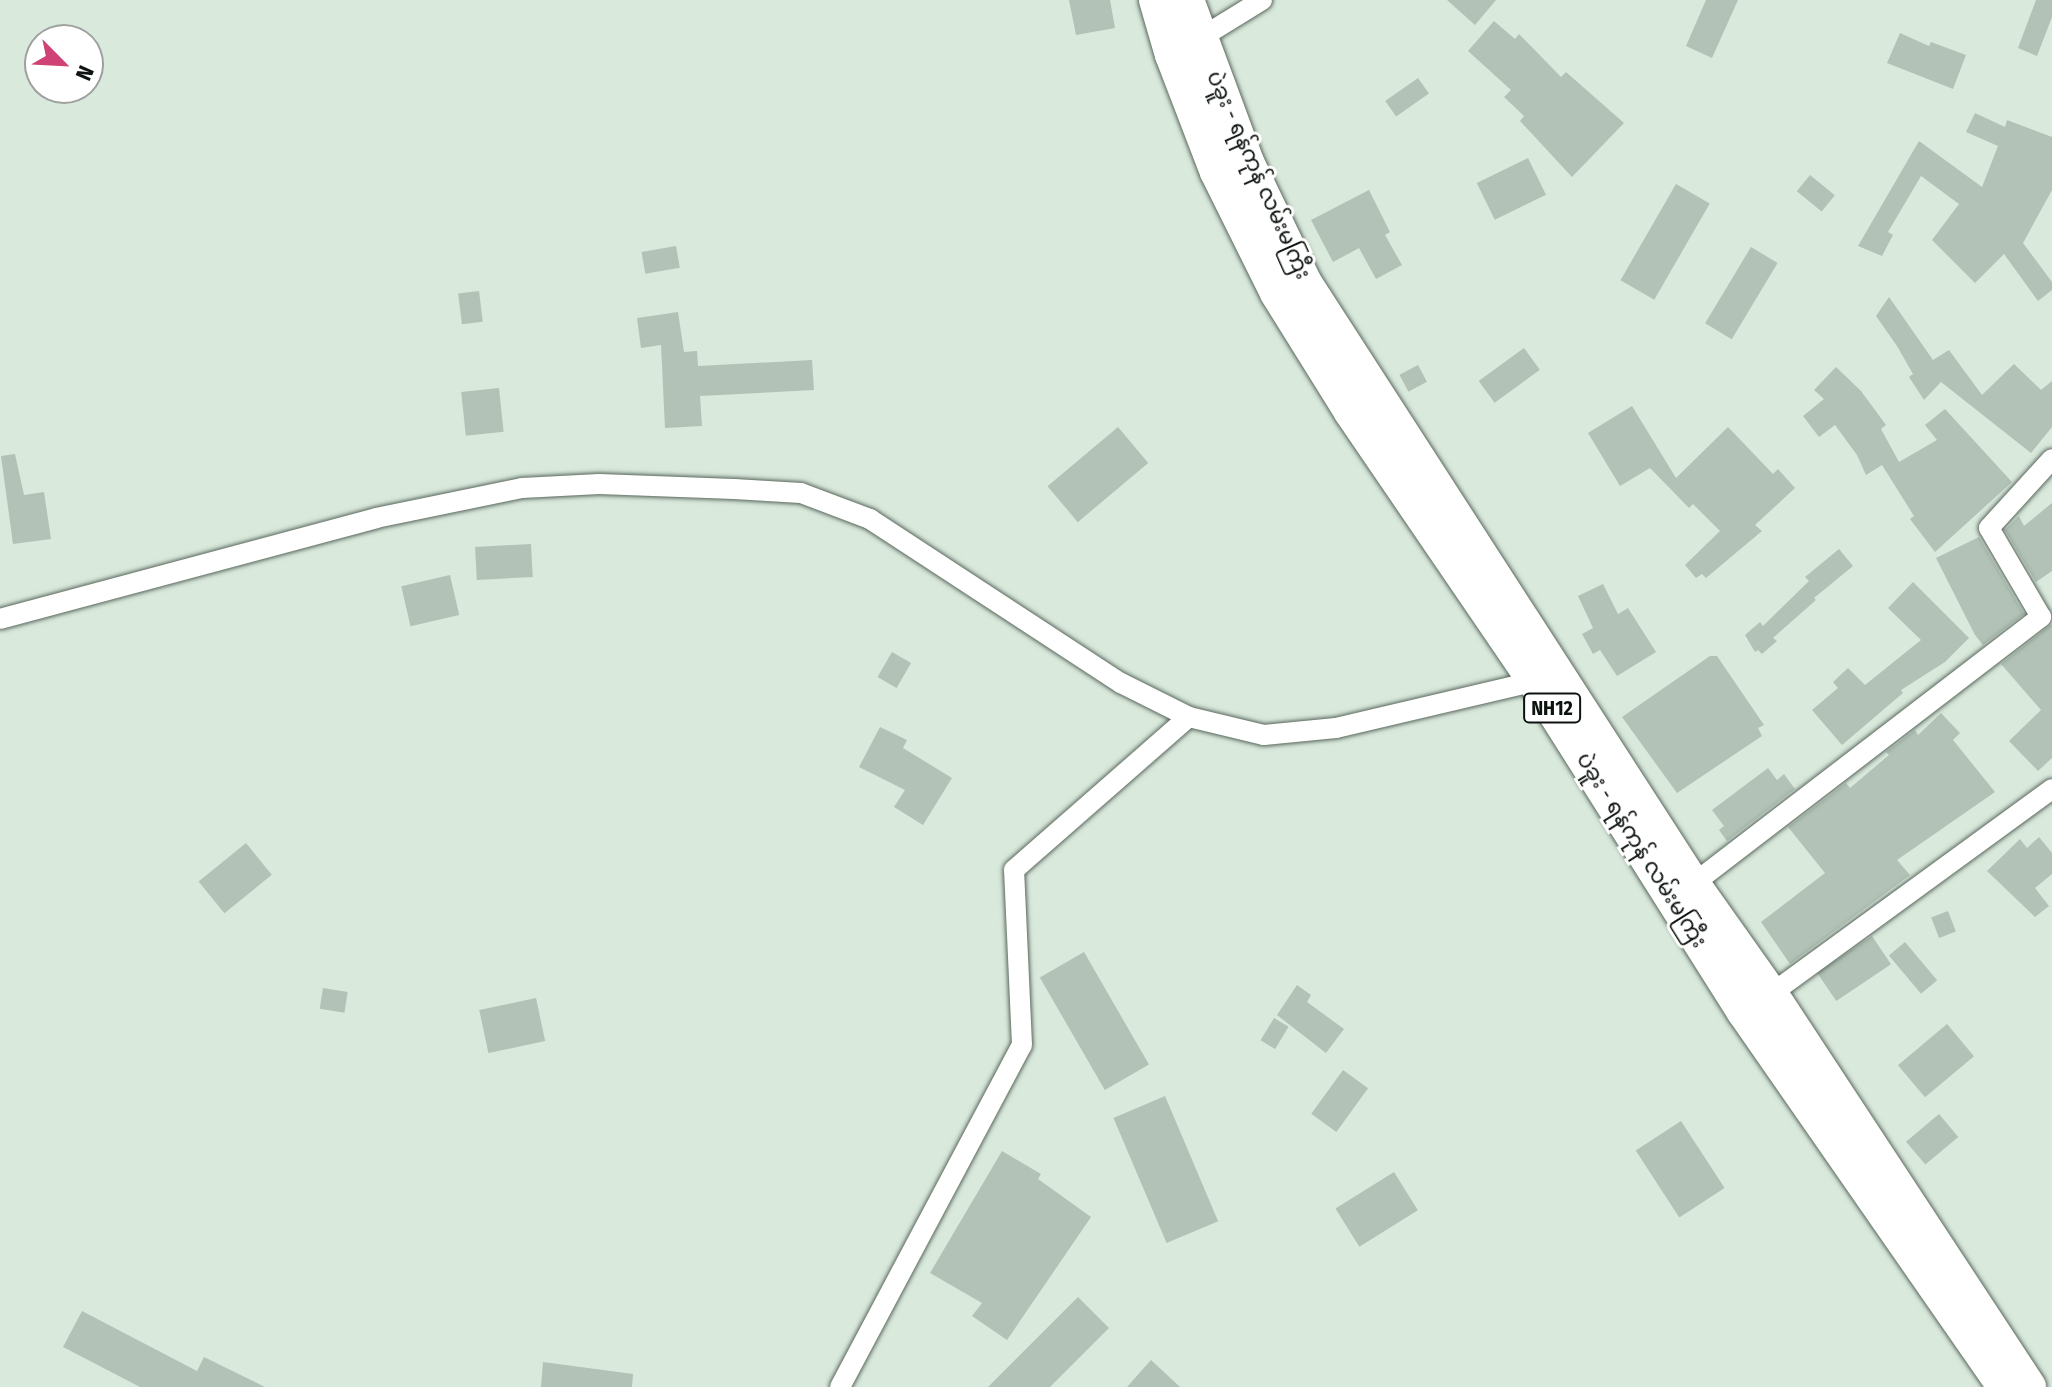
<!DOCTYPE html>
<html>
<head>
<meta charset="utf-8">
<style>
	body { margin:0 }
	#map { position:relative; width:2052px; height:1387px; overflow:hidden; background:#d9e9dc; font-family:"Fira Sans Condensed","Noto Sans Myanmar",sans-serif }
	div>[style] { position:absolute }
	.building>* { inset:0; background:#b2c2b6; transform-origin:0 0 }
	.roads { filter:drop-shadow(0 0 2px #5a685d) drop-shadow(0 0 2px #5a685d) }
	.minor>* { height:20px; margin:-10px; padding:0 10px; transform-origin:10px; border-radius:10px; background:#fff }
	.trunk>* { height:34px; margin:-17px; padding:0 17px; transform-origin:17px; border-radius:17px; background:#fff }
	span { translate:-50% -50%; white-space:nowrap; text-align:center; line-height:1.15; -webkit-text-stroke:6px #fff; paint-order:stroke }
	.shield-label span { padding:2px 6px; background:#fff; border:2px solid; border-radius:6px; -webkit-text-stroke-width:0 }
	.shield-label { font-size:20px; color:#0d130f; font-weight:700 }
	.street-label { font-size:22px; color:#0d130f }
	.north { position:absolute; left:24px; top:24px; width:80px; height:80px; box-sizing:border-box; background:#fff; border:2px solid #9ea19f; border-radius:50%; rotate:114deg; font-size:22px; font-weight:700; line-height:32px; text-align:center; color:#0d130f }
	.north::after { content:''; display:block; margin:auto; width:28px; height:36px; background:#ce4275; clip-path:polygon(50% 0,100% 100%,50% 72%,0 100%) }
</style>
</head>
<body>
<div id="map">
	<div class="building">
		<i style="clip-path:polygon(1069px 0,1110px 0,1115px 28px,1076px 35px)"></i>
		<i style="clip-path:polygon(1447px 0,1496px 0,1475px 25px)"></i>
		<i style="clip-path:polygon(1706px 0,1738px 0,1712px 58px,1686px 46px)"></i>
		<i style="clip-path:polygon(2036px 0,2052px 0,2052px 17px,2037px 56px,2018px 48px)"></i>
		<i style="clip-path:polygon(1494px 21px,1515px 39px,1519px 34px,1561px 77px,1566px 72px,1624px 123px,1572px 177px,1520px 121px,1524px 116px,1504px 97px,1511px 90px,1468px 51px)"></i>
		<i style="clip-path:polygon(1900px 33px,1929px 46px,1931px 42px,1966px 55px,1953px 89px,1887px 63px)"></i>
		<i style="left:1418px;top:78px;width:19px;height:40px;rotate:55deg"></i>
		<i style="clip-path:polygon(1975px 113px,2005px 127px,2007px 120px,2052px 137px,2052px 190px,2023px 243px,2052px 282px,2052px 290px,2038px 301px,2004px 254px,1975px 283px,1932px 240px,1959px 204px,1921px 176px,1888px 232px,1893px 235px,1882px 256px,1858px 246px,1919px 141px,1982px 187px,1998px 146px,1966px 132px)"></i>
		<i style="left:1528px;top:158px;width:41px;height:57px;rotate:64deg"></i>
		<i style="left:1810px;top:175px;width:32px;height:21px;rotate:39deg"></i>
		<i style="left:1676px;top:184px;width:39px;height:111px;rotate:30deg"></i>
		<i style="clip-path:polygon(1369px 190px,1390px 232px,1385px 235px,1402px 265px,1376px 279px,1359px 248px,1333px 262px,1311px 220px)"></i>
		<i style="left:676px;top:246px;width:22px;height:35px;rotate:80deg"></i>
		<i style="left:1751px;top:247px;width:31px;height:89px;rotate:31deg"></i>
		<i style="left:479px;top:291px;width:31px;height:21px;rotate:83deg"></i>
		<i style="clip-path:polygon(1889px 297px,1933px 360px,1949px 350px,1982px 395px,2014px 364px,2041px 390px,2052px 381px,2052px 427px,2031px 453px,1941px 382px,1924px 400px,1909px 377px,1913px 374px,1897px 346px,1876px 316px)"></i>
		<i style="clip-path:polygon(678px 312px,684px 352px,697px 351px,698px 366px,812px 360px,814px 390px,700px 396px,702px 426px,665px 428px,661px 345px,641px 348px,637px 318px)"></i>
		<i style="left:1524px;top:348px;width:27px;height:56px;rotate:54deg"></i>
		<i style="left:1418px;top:365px;width:19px;height:21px;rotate:62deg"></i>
		<i style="clip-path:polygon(1836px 367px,1861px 391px,1886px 425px,1881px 429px,1899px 462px,1937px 440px,1925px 425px,1945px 409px,2012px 482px,1935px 552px,1910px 519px,1914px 516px,1882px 465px,1866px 475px,1857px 455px,1835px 425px,1819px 437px,1803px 416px,1824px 399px,1814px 390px)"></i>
		<i style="left:499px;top:388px;width:44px;height:38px;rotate:84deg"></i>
		<i style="clip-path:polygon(1632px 406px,1676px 478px,1728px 427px,1773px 474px,1778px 469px,1795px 488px,1755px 525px,1762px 531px,1706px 578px,1702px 574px,1696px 578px,1685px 565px,1720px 531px,1693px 504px,1689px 508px,1650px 468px,1620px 486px,1588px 433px)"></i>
		<i style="left:1118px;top:427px;width:47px;height:92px;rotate:50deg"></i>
		<i style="clip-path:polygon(15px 454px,24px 495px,44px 492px,51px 539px,13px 544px,1px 456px)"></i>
		<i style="clip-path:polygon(2052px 503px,2052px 571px,2036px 582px,2005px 530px,2019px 516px,2024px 526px)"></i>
		<i style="clip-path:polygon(1979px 537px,2024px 614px,1983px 645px,1975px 635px,1936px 558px)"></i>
		<i style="left:531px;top:544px;width:33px;height:56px;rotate:87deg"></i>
		<i style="clip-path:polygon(1839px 549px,1853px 566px,1814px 598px,1816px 600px,1773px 638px,1777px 641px,1762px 654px,1758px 650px,1755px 652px,1745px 635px,1760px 622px,1763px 626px,1809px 581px,1805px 577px)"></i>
		<i style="left:450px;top:575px;width:41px;height:50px;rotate:77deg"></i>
		<i style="clip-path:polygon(1913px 582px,1969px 638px,1945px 662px,1901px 690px,1903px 693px,1842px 745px,1812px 710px,1838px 688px,1833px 682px,1848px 668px,1865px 685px,1921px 640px,1888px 608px)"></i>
		<i style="clip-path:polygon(1603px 584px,1618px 614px,1628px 608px,1656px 652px,1617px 676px,1600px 650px,1593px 654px,1582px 634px,1593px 628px,1578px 596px)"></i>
		<i style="clip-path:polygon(2052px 624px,2052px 758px,2038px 771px,2009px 741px,2041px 710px,2001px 664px)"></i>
		<i style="left:892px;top:652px;width:22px;height:29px;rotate:30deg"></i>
		<i style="clip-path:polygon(1710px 656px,1717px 656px,1764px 725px,1758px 728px,1762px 736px,1677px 793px,1622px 717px)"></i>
		<i style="clip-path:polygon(1941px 713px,1960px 733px,1953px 740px,1995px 792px,1897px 860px,1910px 875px,1790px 964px,1761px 922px,1825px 873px,1788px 827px,1846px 783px,1850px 788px,1889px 755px,1886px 752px,1915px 730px,1918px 735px)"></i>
		<i style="clip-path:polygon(880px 727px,907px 740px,903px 748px,952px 778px,923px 825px,894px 807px,905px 790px,859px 767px)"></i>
		<i style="clip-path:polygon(1768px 768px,1777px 780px,1784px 774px,1795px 789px,1727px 841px,1719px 830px,1724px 826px,1712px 810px)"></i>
		<i style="clip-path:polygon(2039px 837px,2052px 853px,2052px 874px,2035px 888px,2049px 906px,2035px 917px,1987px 871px,2020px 839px,2027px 848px)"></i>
		<i style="left:246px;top:843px;width:41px;height:61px;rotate:51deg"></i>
		<i style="left:1948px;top:911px;width:22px;height:18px;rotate:69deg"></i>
		<i style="left:1872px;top:936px;width:34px;height:66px;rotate:56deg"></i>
		<i style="left:1905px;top:942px;width:50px;height:21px;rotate:50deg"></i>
		<i style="left:1084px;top:952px;width:130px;height:51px;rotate:60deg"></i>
		<i style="clip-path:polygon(1297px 985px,1311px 995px,1307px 1002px,1344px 1029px,1326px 1053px,1277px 1015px)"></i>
		<i style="left:323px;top:988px;width:25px;height:21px;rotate:9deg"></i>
		<i style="left:536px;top:998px;width:44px;height:58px;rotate:78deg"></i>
		<i style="left:1274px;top:1018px;width:17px;height:26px;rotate:31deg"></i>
		<i style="left:1947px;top:1024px;width:42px;height:64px;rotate:50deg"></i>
		<i style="left:1343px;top:1070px;width:31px;height:54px;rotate:36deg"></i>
		<i style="left:1165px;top:1096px;width:136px;height:56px;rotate:67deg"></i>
		<i style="left:1939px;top:1114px;width:30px;height:43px;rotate:50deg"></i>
		<i style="left:1681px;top:1121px;width:80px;height:54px;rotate:57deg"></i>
		<i style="clip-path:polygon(1002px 1151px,1041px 1174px,1038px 1179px,1091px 1217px,1007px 1340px,972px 1316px,982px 1303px,930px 1273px)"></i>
		<i style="left:1394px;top:1172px;width:45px;height:69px;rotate:58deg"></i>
		<i style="clip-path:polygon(1078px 1297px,1109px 1328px,1050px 1387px,988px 1387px)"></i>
		<i style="clip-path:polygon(82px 1311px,197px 1371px,204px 1357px,265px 1387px,140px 1387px,63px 1347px)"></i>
		<i style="clip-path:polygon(1151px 1360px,1180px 1387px,1127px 1387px)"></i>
		<i style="clip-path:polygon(543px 1362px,633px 1374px,632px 1387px,541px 1387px)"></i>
	</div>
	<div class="roads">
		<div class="minor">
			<i style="left:1194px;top:42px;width:80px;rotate:-31.7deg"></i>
			<i style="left:0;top:619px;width:389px;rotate:-15deg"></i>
			<i style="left:376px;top:518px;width:149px;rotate:-11.6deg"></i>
			<i style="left:522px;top:488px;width:77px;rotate:-3deg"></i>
			<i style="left:599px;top:484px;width:135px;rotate:2.1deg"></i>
			<i style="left:734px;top:489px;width:67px;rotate:3.4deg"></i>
			<i style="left:801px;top:493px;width:74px;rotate:20.6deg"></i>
			<i style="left:870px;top:519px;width:300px;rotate:33.2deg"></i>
			<i style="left:1121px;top:683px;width:76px;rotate:26.6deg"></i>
			<i style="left:1189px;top:717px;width:77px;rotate:13.5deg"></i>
			<i style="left:1264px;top:735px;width:72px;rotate:-5.6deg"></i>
			<i style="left:1336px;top:728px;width:211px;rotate:-13.2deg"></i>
			<i style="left:1693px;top:884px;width:439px;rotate:-37.5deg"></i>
			<i style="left:2041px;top:617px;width:103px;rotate:-120.3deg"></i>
			<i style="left:1989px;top:528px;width:93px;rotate:-47.6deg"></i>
			<i style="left:1764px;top:999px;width:356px;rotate:-36.1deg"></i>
			<i style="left:840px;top:1387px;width:387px;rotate:-62deg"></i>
			<i style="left:1022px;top:1045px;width:175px;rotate:-92.6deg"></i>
			<i style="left:1014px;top:870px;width:232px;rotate:-41.2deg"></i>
		</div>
		<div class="trunk">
			<i style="left:1156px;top:0;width:57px;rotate:73.8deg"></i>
			<i style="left:1172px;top:55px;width:125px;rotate:69deg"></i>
			<i style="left:1217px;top:172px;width:135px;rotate:63.6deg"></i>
			<i style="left:1277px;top:293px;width:140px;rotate:58.1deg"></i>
			<i style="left:1351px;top:412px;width:328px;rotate:55.7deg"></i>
			<i style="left:1536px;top:683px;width:389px;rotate:57.7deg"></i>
			<i style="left:1744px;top:1012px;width:457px;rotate:55.2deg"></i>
			<i style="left:1187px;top:0;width:173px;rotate:69.7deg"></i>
			<i style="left:1247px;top:162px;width:134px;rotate:64.4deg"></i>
			<i style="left:1305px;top:283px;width:715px;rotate:57.15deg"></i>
			<i style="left:1693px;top:884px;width:135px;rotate:54.7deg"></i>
			<i style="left:1771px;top:994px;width:470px;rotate:56.7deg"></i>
		</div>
	</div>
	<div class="shield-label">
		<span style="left:1552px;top:708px">NH12</span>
	</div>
	<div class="street-label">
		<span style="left:1259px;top:175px;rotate:66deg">ပဲခူး - ရန်ကုန် လမ်းမကြီး</span>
		<span style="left:1642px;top:850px;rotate:58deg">ပဲခူး - ရန်ကုန် လမ်းမကြီး</span>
	</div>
	<div class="north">N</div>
</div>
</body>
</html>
